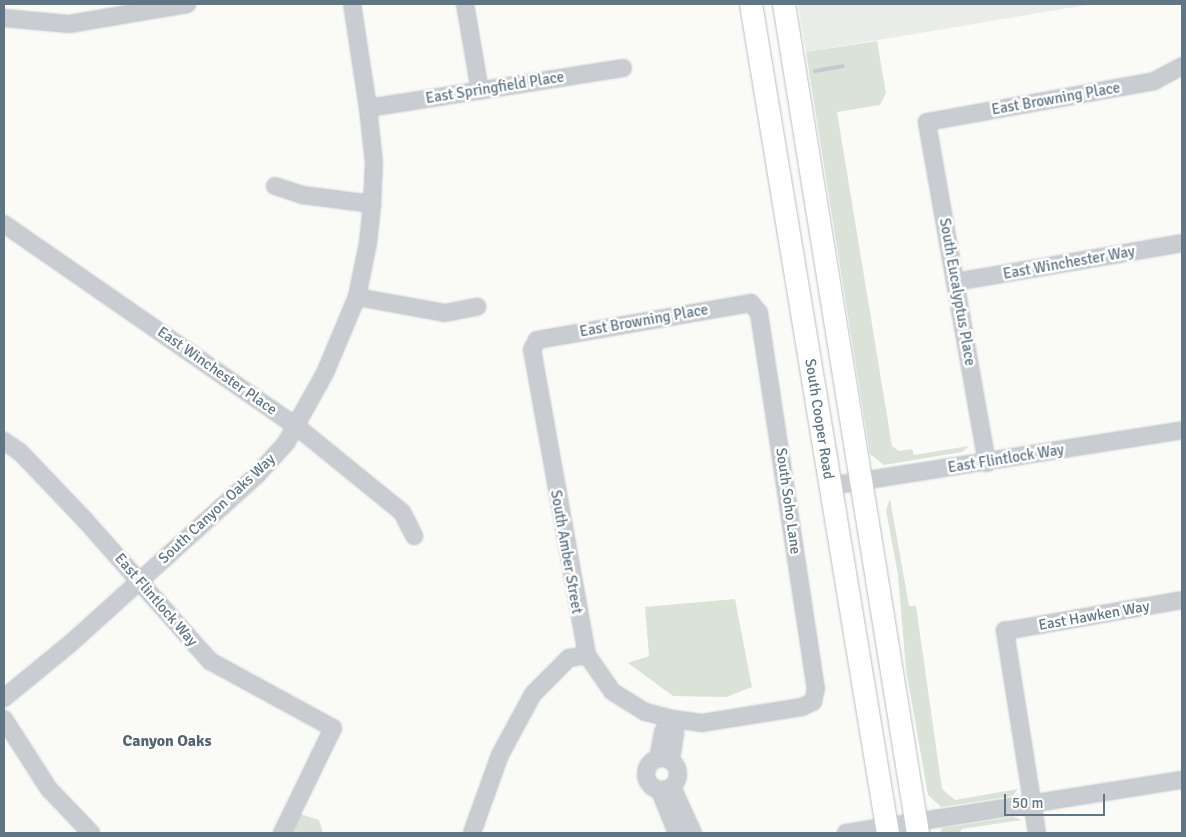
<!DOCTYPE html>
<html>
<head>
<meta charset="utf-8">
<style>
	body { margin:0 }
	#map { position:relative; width:1186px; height:837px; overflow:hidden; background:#fafaf7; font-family:Signika,sans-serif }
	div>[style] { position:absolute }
	.built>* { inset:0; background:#eaecea }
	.green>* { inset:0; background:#dbe2d8 }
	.stream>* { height:4px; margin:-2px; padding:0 2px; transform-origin:2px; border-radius:2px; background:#beccd0 }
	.roads { filter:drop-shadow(0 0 1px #b8bfc4) drop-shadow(0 0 1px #b8bfc4) }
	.street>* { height:16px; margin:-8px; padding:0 8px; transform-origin:8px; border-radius:8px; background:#c9cdd1 }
	.street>.ring { margin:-8px; padding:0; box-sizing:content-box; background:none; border:16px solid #c9cdd1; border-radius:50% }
	.secondary>* { height:22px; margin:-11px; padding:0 11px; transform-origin:11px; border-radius:11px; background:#fff }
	span { translate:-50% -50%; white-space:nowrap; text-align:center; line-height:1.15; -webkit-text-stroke:5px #fff; paint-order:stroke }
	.street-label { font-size:15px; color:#617685 }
	.neighbourhood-label { font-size:16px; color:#546370; font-weight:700 }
	.frame { position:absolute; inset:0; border:5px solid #617685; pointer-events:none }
	.scale { position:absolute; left:1004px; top:794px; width:101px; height:22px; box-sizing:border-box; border:2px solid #617685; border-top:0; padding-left:6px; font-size:15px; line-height:18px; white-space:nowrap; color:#617685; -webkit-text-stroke:4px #fff; paint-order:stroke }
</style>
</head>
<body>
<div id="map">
	<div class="built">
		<i style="clip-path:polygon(798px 4px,1092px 4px,806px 52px)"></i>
	</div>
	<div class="green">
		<i style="clip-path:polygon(877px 41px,886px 93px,880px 105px,837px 112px,892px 446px,899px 451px,912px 449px,914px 455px,969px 446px,962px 452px,884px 465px,870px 454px,806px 52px)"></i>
		<i style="clip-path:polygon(890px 499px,909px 606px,916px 606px,942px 789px,955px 800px,1018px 789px,1013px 796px,941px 807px,928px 795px,906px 669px,898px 575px,886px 510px)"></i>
		<i style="clip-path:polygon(735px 599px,752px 687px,726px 697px,673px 696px,628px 663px,649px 656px,645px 607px)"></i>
		<i style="clip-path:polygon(300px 814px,319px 820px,323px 833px,291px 833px)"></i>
		<i style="clip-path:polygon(1013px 817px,1022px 820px,962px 829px,959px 833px,940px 833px,942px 828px)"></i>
	</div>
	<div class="stream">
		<i style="left:815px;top:71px;width:28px;rotate:-10deg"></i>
	</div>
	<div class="roads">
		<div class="street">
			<i style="left:465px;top:4px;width:88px;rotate:80.2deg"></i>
			<i style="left:4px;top:18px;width:65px;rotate:5.3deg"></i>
			<i style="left:69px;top:24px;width:120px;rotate:-9.6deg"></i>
			<i style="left:368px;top:108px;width:258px;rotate:-8.9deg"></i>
			<i style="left:275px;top:186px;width:28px;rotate:18deg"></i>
			<i style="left:302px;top:195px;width:71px;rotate:7.3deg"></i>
			<i style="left:4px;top:224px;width:355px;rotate:34.7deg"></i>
			<i style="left:296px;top:426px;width:136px;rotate:39.1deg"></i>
			<i style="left:402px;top:512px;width:27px;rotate:63deg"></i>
			<i style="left:955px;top:282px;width:230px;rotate:-9.7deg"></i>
			<i style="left:357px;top:297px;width:89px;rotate:10.3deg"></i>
			<i style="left:445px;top:313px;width:33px;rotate:-11deg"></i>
			<i style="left:751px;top:303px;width:13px;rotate:51deg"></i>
			<i style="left:759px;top:313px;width:379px;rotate:81.4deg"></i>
			<i style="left:816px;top:688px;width:14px;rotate:102deg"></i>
			<i style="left:813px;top:702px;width:12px;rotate:156deg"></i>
			<i style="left:802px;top:707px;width:101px;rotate:170.9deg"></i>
			<i style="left:702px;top:723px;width:30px;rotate:-172deg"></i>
			<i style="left:672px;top:719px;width:28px;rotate:-165deg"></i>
			<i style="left:645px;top:712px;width:39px;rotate:-148deg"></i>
			<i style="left:612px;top:691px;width:44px;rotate:-124.8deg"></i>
			<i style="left:587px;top:655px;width:310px;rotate:-100.2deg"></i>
			<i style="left:532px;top:350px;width:11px;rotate:-63deg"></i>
			<i style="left:537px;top:340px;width:217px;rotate:-9.8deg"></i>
			<i style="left:4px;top:441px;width:19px;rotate:35deg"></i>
			<i style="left:20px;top:452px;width:93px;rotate:46.3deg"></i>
			<i style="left:84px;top:519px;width:190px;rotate:48.4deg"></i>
			<i style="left:210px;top:661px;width:140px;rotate:28.6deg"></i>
			<i style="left:333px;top:728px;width:117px;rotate:115.9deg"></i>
			<i style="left:987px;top:463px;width:346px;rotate:-100deg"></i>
			<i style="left:927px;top:122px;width:231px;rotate:-10.2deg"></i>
			<i style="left:1154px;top:81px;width:32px;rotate:-28deg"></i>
			<i style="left:830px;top:486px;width:356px;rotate:-9deg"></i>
			<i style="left:4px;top:698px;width:87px;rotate:-39.4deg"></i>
			<i style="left:71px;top:643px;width:251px;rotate:-42.1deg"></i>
			<i style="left:257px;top:475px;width:43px;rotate:-47.8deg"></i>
			<i style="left:286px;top:443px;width:80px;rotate:-60.9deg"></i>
			<i style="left:325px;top:373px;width:82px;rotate:-67.2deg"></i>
			<i style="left:357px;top:297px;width:55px;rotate:-78.5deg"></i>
			<i style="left:368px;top:243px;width:39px;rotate:-84deg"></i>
			<i style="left:372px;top:204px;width:41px;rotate:-87.2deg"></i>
			<i style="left:374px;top:163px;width:55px;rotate:-96.2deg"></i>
			<i style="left:368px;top:108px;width:105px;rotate:-98.7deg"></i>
			<i style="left:4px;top:719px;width:83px;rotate:57.3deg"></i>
			<i style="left:49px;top:789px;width:61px;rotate:46.3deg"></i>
			<i class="ring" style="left:646px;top:758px;width:16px;height:16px"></i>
			<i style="left:658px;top:758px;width:26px;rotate:-79deg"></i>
			<i style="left:663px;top:732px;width:16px;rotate:-55deg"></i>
			<i style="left:672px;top:719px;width:15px;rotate:79deg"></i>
			<i style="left:675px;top:734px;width:26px;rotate:99deg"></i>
			<i style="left:672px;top:787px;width:51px;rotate:65.5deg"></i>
			<i style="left:660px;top:791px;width:45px;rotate:68deg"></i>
			<i style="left:472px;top:833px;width:83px;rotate:-70.3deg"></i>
			<i style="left:500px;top:755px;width:69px;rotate:-61.6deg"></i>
			<i style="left:533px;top:694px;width:51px;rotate:-45deg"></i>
			<i style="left:569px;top:658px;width:18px;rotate:-9deg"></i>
			<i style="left:846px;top:833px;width:340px;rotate:-9deg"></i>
			<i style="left:1037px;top:833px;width:205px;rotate:-99deg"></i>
			<i style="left:1005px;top:631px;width:180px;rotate:-9.9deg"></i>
		</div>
		<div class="secondary">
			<i style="left:751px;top:4px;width:840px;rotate:80.62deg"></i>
			<i style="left:784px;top:4px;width:840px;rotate:80.82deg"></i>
		</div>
	</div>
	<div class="street-label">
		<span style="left:495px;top:88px;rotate:-9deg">East Springfield Place</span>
		<span style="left:1056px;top:99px;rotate:-10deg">East Browning Place</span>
		<span style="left:1069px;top:263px;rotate:-10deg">East Winchester Way</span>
		<span style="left:957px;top:292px;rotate:80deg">South Eucalyptus Place</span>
		<span style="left:644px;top:321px;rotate:-10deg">East Browning Place</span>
		<span style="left:217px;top:371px;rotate:35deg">East Winchester Place</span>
		<span style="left:819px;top:419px;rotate:81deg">South Cooper Road</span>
		<span style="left:1006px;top:459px;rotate:-9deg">East Flintlock Way</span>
		<span style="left:788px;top:501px;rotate:82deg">South Soho Lane</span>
		<span style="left:217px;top:509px;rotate:-43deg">South Canyon Oaks Way</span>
		<span style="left:566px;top:552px;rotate:80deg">South Amber Street</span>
		<span style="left:156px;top:600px;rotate:49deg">East Flintlock Way</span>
		<span style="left:1094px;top:616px;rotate:-10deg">East Hawken Way</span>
	</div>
	<div class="neighbourhood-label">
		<span style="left:167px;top:741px">Canyon Oaks</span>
	</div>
	<div class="frame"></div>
	<div class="scale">50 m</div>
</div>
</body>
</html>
